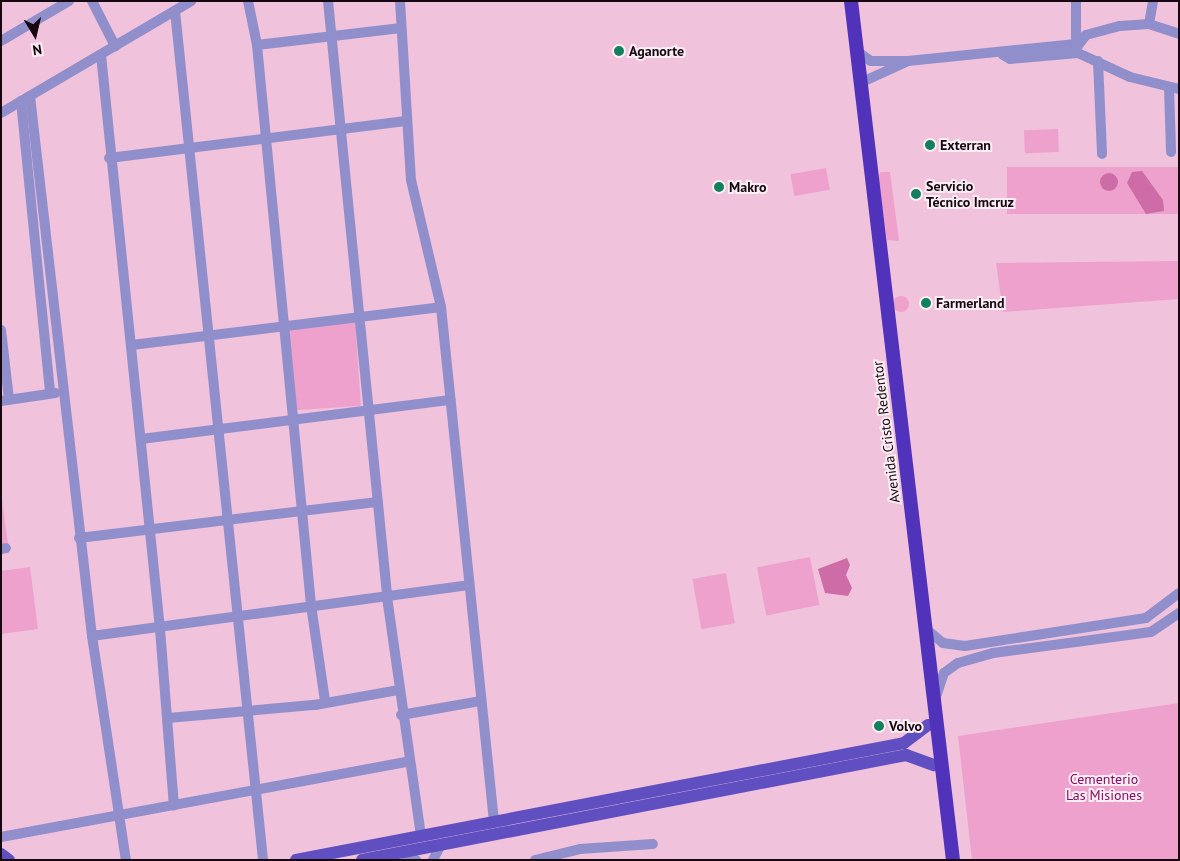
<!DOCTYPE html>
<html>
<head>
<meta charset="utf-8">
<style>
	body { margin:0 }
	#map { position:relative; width:1180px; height:861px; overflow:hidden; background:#f1c2db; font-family:"PT Sans",sans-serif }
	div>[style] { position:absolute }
	.green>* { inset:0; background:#eea1cd; transform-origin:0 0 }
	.round { border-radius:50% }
	.forest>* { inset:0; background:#ce6ca7 }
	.minor>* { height:10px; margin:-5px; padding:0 5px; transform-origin:5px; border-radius:5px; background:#908fcc }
	.major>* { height:12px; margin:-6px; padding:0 6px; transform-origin:6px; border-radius:6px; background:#5f4fc0 }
	.highway>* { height:14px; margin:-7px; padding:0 7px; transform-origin:7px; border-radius:7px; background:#5032bb }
	.dots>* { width:14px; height:14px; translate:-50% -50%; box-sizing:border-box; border:2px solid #fceef5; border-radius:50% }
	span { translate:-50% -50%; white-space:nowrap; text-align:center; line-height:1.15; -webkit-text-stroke:4px #fceef5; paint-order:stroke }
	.poi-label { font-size:14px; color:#160710; font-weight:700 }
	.left { translate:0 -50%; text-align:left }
	.street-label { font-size:14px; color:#160710 }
	.park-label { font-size:14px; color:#870d62 }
	.frame { position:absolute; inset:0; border:2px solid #160710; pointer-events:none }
	.north { position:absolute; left:10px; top:10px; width:50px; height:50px; -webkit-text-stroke:4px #fceef5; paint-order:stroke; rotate:171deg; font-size:14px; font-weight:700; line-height:20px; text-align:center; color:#160710 }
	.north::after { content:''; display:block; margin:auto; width:18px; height:22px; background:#160710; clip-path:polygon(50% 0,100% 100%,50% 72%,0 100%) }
</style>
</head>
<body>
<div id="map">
	<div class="green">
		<i style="left:1058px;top:129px;width:23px;height:34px;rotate:88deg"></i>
		<i style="left:1179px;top:167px;width:47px;height:172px;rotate:90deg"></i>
		<i style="left:826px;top:168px;width:22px;height:36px;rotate:80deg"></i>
		<i style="clip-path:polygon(881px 172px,890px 172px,899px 241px,887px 240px,878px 176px)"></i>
		<i style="clip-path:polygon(1179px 261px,1179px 299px,1003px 312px,996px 263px)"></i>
		<i class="round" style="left:893px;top:296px;width:16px;height:16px"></i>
		<i style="left:355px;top:321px;width:85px;height:69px;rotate:86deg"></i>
		<i style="clip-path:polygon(1px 493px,8px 545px,1px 545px)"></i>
		<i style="left:810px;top:557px;width:49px;height:54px;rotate:79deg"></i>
		<i style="clip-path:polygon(30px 567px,38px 629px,1px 634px,1px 571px)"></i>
		<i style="left:726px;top:573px;width:51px;height:34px;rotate:80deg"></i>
		<i style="clip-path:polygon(1179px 703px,1179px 860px,972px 860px,958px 736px)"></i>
	</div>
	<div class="forest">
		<i style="clip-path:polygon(1142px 171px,1163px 200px,1164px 211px,1146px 214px,1127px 183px,1132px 172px)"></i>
		<i class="round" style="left:1100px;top:173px;width:18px;height:18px"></i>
		<i style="clip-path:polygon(847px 558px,850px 565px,846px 575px,852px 588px,848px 596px,825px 593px,818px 569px)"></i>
	</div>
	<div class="minor">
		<i style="left:92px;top:1px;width:51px;rotate:62.9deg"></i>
		<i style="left:248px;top:1px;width:45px;rotate:78.4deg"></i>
		<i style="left:257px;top:45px;width:563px;rotate:84.49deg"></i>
		<i style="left:311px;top:605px;width:97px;rotate:81.7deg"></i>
		<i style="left:328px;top:1px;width:606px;rotate:84.32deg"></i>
		<i style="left:388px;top:604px;width:234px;rotate:81.9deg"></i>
		<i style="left:400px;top:1px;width:179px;rotate:86.5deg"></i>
		<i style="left:411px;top:180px;width:130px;rotate:76.7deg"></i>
		<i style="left:441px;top:307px;width:518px;rotate:84.12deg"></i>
		<i style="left:175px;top:11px;width:854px;rotate:84.08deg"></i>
		<i style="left:1149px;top:24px;width:23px;rotate:-80deg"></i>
		<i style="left:1px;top:41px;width:79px;rotate:-30.5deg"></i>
		<i style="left:257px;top:45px;width:145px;rotate:-6.7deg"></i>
		<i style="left:1077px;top:47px;width:15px;rotate:-53deg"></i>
		<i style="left:1086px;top:35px;width:35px;rotate:-15deg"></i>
		<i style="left:1120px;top:26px;width:29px;rotate:-4deg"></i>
		<i style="left:1149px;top:24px;width:32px;rotate:18deg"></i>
		<i style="left:857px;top:51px;width:17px;rotate:36deg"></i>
		<i style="left:871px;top:61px;width:37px"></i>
		<i style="left:908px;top:61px;width:169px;rotate:-5.8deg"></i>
		<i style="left:1076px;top:44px;width:43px;rotate:-90deg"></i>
		<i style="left:101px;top:55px;width:577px;rotate:84.13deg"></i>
		<i style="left:160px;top:629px;width:177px;rotate:85.5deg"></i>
		<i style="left:1003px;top:55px;width:8px;rotate:30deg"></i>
		<i style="left:1010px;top:59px;width:68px;rotate:-5deg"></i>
		<i style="left:1078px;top:53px;width:57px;rotate:24.8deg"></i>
		<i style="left:1130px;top:77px;width:50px;rotate:13.8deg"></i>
		<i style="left:1098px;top:61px;width:93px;rotate:87.5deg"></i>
		<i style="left:860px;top:83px;width:53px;rotate:-24.6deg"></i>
		<i style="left:1169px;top:87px;width:65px;rotate:88.2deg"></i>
		<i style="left:30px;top:96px;width:544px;rotate:83.45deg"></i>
		<i style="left:92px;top:636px;width:380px;rotate:-7.7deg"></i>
		<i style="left:21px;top:101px;width:293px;rotate:84.3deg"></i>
		<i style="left:1px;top:113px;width:221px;rotate:-30.5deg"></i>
		<i style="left:109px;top:158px;width:299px;rotate:-7.1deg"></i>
		<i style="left:1px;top:330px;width:69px;rotate:83.4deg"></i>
		<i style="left:132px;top:345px;width:311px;rotate:-7deg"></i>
		<i style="left:1px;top:401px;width:55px;rotate:-8.4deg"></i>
		<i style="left:141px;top:439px;width:312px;rotate:-7.2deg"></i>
		<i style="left:79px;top:538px;width:301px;rotate:-6.9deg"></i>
		<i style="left:1px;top:549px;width:5px;rotate:-11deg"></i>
		<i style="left:925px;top:628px;width:23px;rotate:40deg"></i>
		<i style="left:943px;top:643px;width:22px;rotate:8deg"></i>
		<i style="left:965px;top:646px;width:183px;rotate:-8.8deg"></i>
		<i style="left:1146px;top:618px;width:41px;rotate:-37.1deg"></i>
		<i style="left:92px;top:636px;width:227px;rotate:81.4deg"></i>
		<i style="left:937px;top:694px;width:22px;rotate:-72deg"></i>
		<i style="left:944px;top:673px;width:17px;rotate:-36deg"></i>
		<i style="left:958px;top:663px;width:36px;rotate:-16deg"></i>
		<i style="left:993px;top:653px;width:159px;rotate:-7.6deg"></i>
		<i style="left:1151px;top:632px;width:34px;rotate:-34deg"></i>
		<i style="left:401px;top:715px;width:80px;rotate:-10deg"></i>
		<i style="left:168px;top:718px;width:148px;rotate:-5.1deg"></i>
		<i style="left:315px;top:705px;width:84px;rotate:-10.2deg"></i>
		<i style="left:1px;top:837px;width:413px;rotate:-10.5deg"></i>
		<i style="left:402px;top:853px;width:16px;rotate:27deg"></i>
		<i style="left:433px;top:860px;width:16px;rotate:-63deg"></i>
		<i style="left:535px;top:860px;width:46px;rotate:-13.7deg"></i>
		<i style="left:580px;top:849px;width:73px;rotate:-3.9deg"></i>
	</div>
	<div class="major">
		<i style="left:1px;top:854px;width:10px;rotate:37deg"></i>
		<i style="left:296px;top:860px;width:619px;rotate:-10.89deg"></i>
		<i style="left:904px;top:743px;width:30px;rotate:-37deg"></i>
		<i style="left:362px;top:860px;width:554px;rotate:-10.92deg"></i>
		<i style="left:906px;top:755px;width:30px;rotate:20deg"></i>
	</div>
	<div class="highway">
		<i style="left:851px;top:1px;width:865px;rotate:83.23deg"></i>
	</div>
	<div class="dots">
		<i style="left:619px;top:51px;background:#10805d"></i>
		<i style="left:930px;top:145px;background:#10805d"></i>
		<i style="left:719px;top:187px;background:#10805d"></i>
		<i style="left:916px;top:194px;background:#10805d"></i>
		<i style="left:926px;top:303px;background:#10805d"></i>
		<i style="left:879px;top:726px;background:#10805d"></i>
	</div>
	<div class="poi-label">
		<span class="left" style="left:629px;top:51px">Aganorte</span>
		<span class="left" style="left:940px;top:145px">Exterran</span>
		<span class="left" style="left:926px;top:194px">Servicio<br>Técnico Imcruz</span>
		<span class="left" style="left:729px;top:187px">Makro</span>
		<span class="left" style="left:936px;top:303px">Farmerland</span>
		<span class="left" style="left:889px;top:726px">Volvo</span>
	</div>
	<div class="street-label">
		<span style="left:886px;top:432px;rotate:-97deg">Avenida Cristo Redentor</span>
	</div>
	<div class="park-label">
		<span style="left:1104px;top:787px">Cementerio<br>Las Misiones</span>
	</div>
	<div class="frame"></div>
	<div class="north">N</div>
</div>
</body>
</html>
